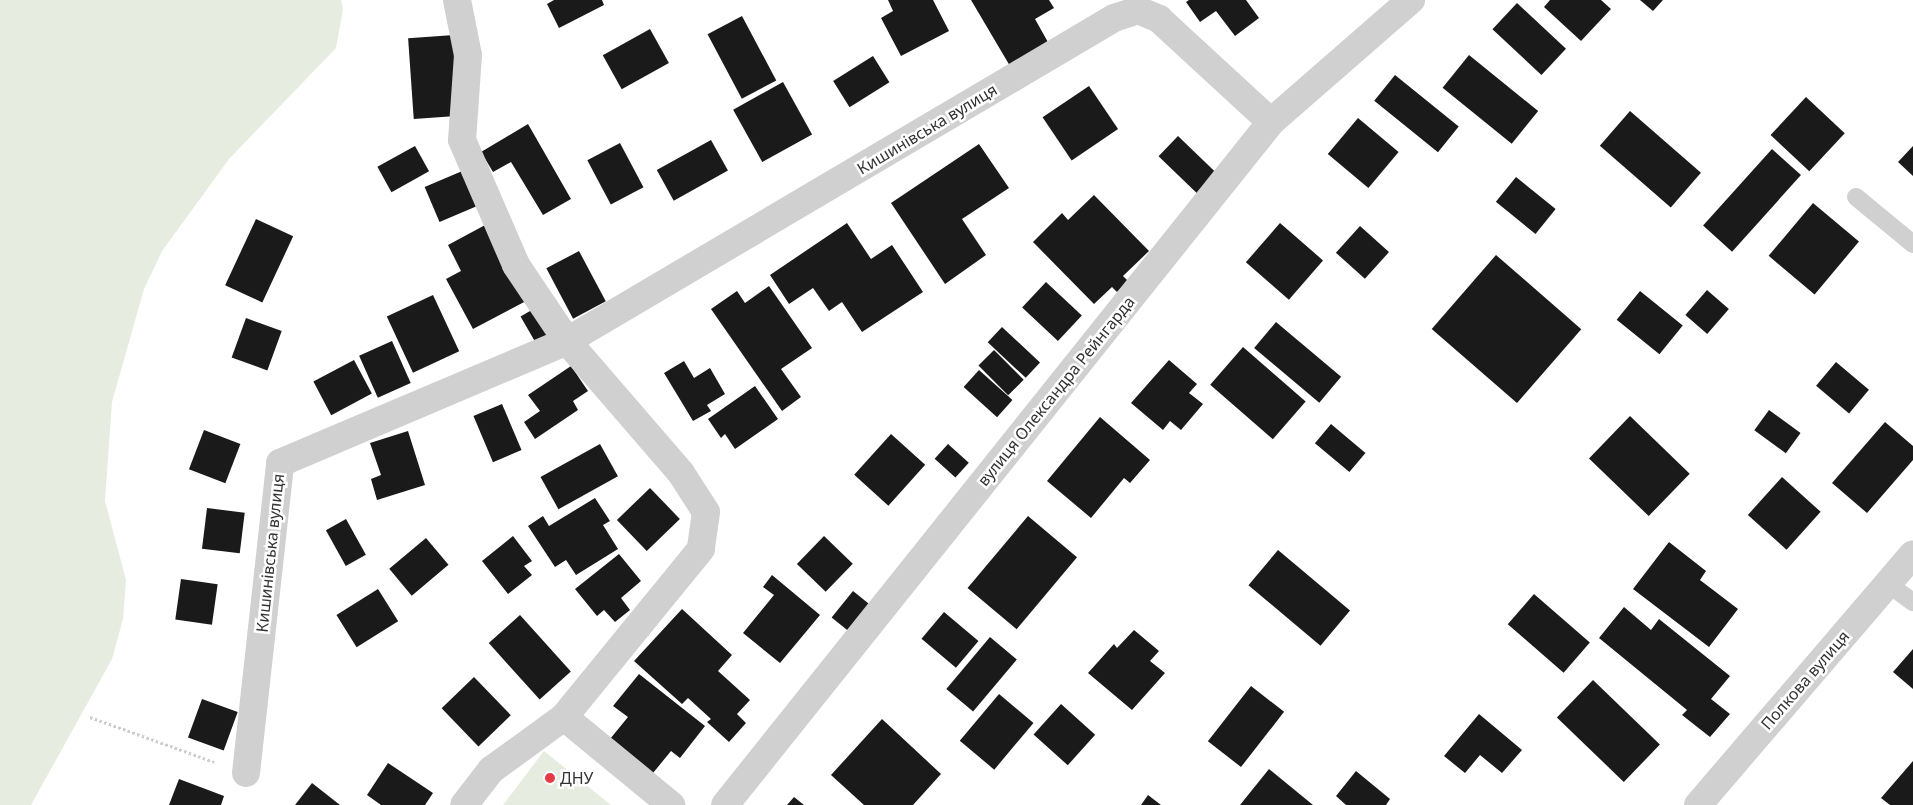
<!DOCTYPE html>
<html>
<head>
<meta charset="utf-8">
<style>
	body { margin:0 }
	#map { position:relative; width:1913px; height:805px; overflow:hidden; background:#fff; font-family:"Noto Sans",sans-serif }
	div>[style] { position:absolute }
	.green>* { inset:0; background:#e6ecdf }
	.building>* { inset:0; background:#1a1a1a; transform-origin:0 0 }
	.path>* { height:3px; margin-top:-1.5px; transform-origin:0; background:repeating-linear-gradient(90deg,#cdcdcd 0 2.5px,transparent 0 5px) }
	.service>* { height:18px; margin:-9px; padding:0 9px; transform-origin:9px; border-radius:9px; background:#d0d0d0 }
	.minor>* { height:28px; margin:-14px; padding:0 14px; transform-origin:14px; border-radius:14px; background:#d0d0d0 }
	.dots>* { width:14px; height:14px; translate:-50% -50%; box-sizing:border-box; border:2px solid #fff; border-radius:50% }
	span { translate:-50% -50%; white-space:nowrap; text-align:center; line-height:1.15; -webkit-text-stroke:5px #fff; paint-order:stroke }
	.street-label { font-size:16px; color:#333 }
	.poi-label { font-size:16px; color:#333 }
	.left { translate:0 -50%; text-align:left }
</style>
</head>
<body>
<div id="map">
	<div class="green">
		<i style="clip-path:polygon(0 0,341px 0,343px 9px,336px 48px,229px 159px,162px 251px,144px 289px,112px 402px,105px 501px,126px 580px,123px 619px,112px 659px,31px 805px,0 805px)"></i>
		<i style="clip-path:polygon(544px 751px,611px 805px,503px 805px)"></i>
	</div>
	<div class="building">
		<i style="clip-path:polygon(554px 0,602px 0,604px 5px,559px 28px,547px 4px)"></i>
		<i style="clip-path:polygon(888px 0,933px 0,949px 31px,901px 56px,881px 18px,893px 11px)"></i>
		<i style="clip-path:polygon(971px 0,1049px 0,1054px 8px,1035px 19px,1049px 44px,1010px 66px)"></i>
		<i style="clip-path:polygon(1189px 0,1246px 0,1259px 18px,1235px 36px,1216px 11px,1200px 22px,1186px 2px)"></i>
		<i style="clip-path:polygon(1550px 0,1601px 0,1611px 9px,1581px 41px,1544px 7px)"></i>
		<i style="clip-path:polygon(1640px 0,1663px 0,1653px 11px)"></i>
		<i style="left:1517px;top:3px;width:67px;height:36px;rotate:43deg"></i>
		<i style="left:742px;top:16px;width:73px;height:39px;rotate:62deg"></i>
		<i style="left:650px;top:29px;width:39px;height:54px;rotate:61deg"></i>
		<i style="left:454px;top:35px;width:81px;height:46px;rotate:86deg"></i>
		<i style="left:1469px;top:55px;width:89px;height:42px;rotate:39deg"></i>
		<i style="left:873px;top:56px;width:31px;height:47px;rotate:58deg"></i>
		<i style="left:1395px;top:75px;width:82px;height:33px;rotate:39deg"></i>
		<i style="left:783px;top:82px;width:60px;height:57px;rotate:61deg"></i>
		<i style="left:1089px;top:86px;width:52px;height:56px;rotate:56deg"></i>
		<i style="left:1806px;top:97px;width:53px;height:52px;rotate:43deg"></i>
		<i style="left:1630px;top:111px;width:94px;height:46px;rotate:41deg"></i>
		<i style="left:1358px;top:118px;width:53px;height:47px;rotate:40deg"></i>
		<i style="clip-path:polygon(528px 124px,571px 199px,543px 215px,511px 162px,493px 172px,481px 152px)"></i>
		<i style="left:1178px;top:136px;width:53px;height:28px;rotate:44deg"></i>
		<i style="left:711px;top:140px;width:35px;height:62px;rotate:61deg"></i>
		<i style="left:620px;top:143px;width:50px;height:37px;rotate:62deg"></i>
		<i style="clip-path:polygon(979px 144px,1009px 188px,962px 219px,986px 255px,945px 284px,891px 203px)"></i>
		<i style="left:415px;top:146px;width:29px;height:43px;rotate:61deg"></i>
		<i style="clip-path:polygon(1913px 146px,1913px 176px,1898px 162px)"></i>
		<i style="left:1772px;top:149px;width:39px;height:103px;rotate:42deg"></i>
		<i style="left:467px;top:169px;width:38px;height:46px;rotate:67deg"></i>
		<i style="left:1516px;top:177px;width:51px;height:32px;rotate:39deg"></i>
		<i style="clip-path:polygon(1094px 195px,1149px 251px,1123px 276px,1128px 281px,1117px 292px,1112px 287px,1094px 304px,1033px 242px,1062px 213px,1068px 220px)"></i>
		<i style="left:1813px;top:203px;width:60px;height:69px;rotate:40deg"></i>
		<i style="left:256px;top:219px;width:41px;height:73px;rotate:25deg"></i>
		<i style="clip-path:polygon(847px 223px,871px 259px,892px 245px,923px 292px,862px 332px,842px 302px,829px 311px,813px 288px,789px 304px,770px 275px)"></i>
		<i style="left:1280px;top:223px;width:57px;height:52px;rotate:41deg"></i>
		<i style="clip-path:polygon(487px 224px,528px 300px,473px 329px,446px 279px,461px 271px,448px 245px)"></i>
		<i style="left:1360px;top:226px;width:39px;height:36px;rotate:42deg"></i>
		<i style="left:579px;top:251px;width:57px;height:37px;rotate:62deg"></i>
		<i style="left:1496px;top:255px;width:113px;height:98px;rotate:41deg"></i>
		<i style="left:1046px;top:282px;width:49px;height:35px;rotate:43deg"></i>
		<i style="clip-path:polygon(769px 286px,812px 348px,781px 369px,801px 397px,782px 411px,711px 309px,737px 291px,745px 303px)"></i>
		<i style="left:1707px;top:290px;width:29px;height:33px;rotate:41deg"></i>
		<i style="left:1640px;top:291px;width:55px;height:37px;rotate:39deg"></i>
		<i style="left:433px;top:295px;width:62px;height:51px;rotate:65deg"></i>
		<i style="left:537px;top:307px;width:32px;height:19px;rotate:60deg"></i>
		<i style="left:246px;top:318px;width:38px;height:42px;rotate:20deg"></i>
		<i style="left:1276px;top:322px;width:85px;height:34px;rotate:40deg"></i>
		<i style="left:1002px;top:327px;width:52px;height:21px;rotate:43deg"></i>
		<i style="left:392px;top:341px;width:46px;height:36px;rotate:66deg"></i>
		<i style="left:1243px;top:347px;width:83px;height:50px;rotate:41deg"></i>
		<i style="left:994px;top:350px;width:42px;height:22px;rotate:45deg"></i>
		<i style="left:354px;top:360px;width:38px;height:46px;rotate:62deg"></i>
		<i style="clip-path:polygon(1169px 360px,1197px 384px,1189px 393px,1203px 404px,1181px 430px,1170px 421px,1163px 430px,1131px 403px)"></i>
		<i style="clip-path:polygon(684px 361px,694px 378px,710px 368px,725px 394px,707px 405px,711px 411px,693px 421px,664px 373px)"></i>
		<i style="left:1836px;top:362px;width:43px;height:31px;rotate:40deg"></i>
		<i style="clip-path:polygon(571px 366px,588px 391px,573px 401px,578px 410px,535px 439px,524px 422px,540px 411px,528px 395px)"></i>
		<i style="left:979px;top:370px;width:45px;height:23px;rotate:42deg"></i>
		<i style="clip-path:polygon(755px 386px,778px 419px,735px 449px,725px 434px,721px 438px,708px 419px)"></i>
		<i style="left:502px;top:404px;width:50px;height:31px;rotate:67deg"></i>
		<i style="left:1769px;top:410px;width:39px;height:25px;rotate:36deg"></i>
		<i style="left:1630px;top:416px;width:83px;height:59px;rotate:44deg"></i>
		<i style="clip-path:polygon(1100px 417px,1150px 460px,1130px 483px,1124px 478px,1091px 518px,1047px 481px)"></i>
		<i style="clip-path:polygon(1885px 422px,1913px 446px,1913px 460px,1867px 513px,1832px 483px)"></i>
		<i style="left:1331px;top:424px;width:45px;height:25px;rotate:40deg"></i>
		<i style="left:204px;top:430px;width:39px;height:42px;rotate:21deg"></i>
		<i style="clip-path:polygon(408px 431px,425px 485px,377px 500px,371px 479px,381px 475px,370px 443px)"></i>
		<i style="left:891px;top:434px;width:46px;height:55px;rotate:42deg"></i>
		<i style="left:600px;top:444px;width:37px;height:68px;rotate:61deg"></i>
		<i style="left:948px;top:444px;width:28px;height:20px;rotate:42deg"></i>
		<i style="left:1782px;top:477px;width:52px;height:51px;rotate:42deg"></i>
		<i style="left:650px;top:488px;width:43px;height:46px;rotate:46deg"></i>
		<i style="clip-path:polygon(595px 498px,610px 521px,603px 525px,618px 549px,576px 575px,566px 560px,555px 567px,528px 526px,543px 516px,549px 526px)"></i>
		<i style="left:207px;top:508px;width:38px;height:41px;rotate:7deg"></i>
		<i style="left:1028px;top:516px;width:64px;height:94px;rotate:40deg"></i>
		<i style="left:346px;top:519px;width:41px;height:23px;rotate:61deg"></i>
		<i style="clip-path:polygon(513px 536px,532px 561px,524px 566px,532px 575px,508px 594px,482px 561px)"></i>
		<i style="left:824px;top:536px;width:40px;height:39px;rotate:44deg"></i>
		<i style="left:426px;top:538px;width:35px;height:48px;rotate:50deg"></i>
		<i style="clip-path:polygon(1669px 542px,1706px 571px,1700px 580px,1738px 609px,1709px 647px,1633px 589px)"></i>
		<i style="left:1278px;top:550px;width:94px;height:46px;rotate:40deg"></i>
		<i style="clip-path:polygon(619px 554px,641px 581px,621px 598px,630px 610px,615px 622px,604px 610px,597px 616px,575px 589px)"></i>
		<i style="clip-path:polygon(772px 575px,820px 615px,780px 663px,743px 633px,774px 595px,763px 587px)"></i>
		<i style="left:181px;top:579px;width:37px;height:41px;rotate:8deg"></i>
		<i style="left:378px;top:589px;width:38px;height:49px;rotate:58deg"></i>
		<i style="left:853px;top:591px;width:26px;height:34px;rotate:39deg"></i>
		<i style="left:1534px;top:594px;width:74px;height:40px;rotate:41deg"></i>
		<i style="clip-path:polygon(1624px 607px,1651px 630px,1659px 619px,1730px 676px,1711px 699px,1730px 714px,1710px 737px,1682px 715px,1687px 710px,1599px 638px)"></i>
		<i style="clip-path:polygon(682px 609px,732px 655px,718px 671px,750px 700px,737px 714px,746px 723px,729px 742px,707px 722px,711px 719px,688px 698px,682px 704px,634px 661px)"></i>
		<i style="left:944px;top:612px;width:45px;height:35px;rotate:40deg"></i>
		<i style="left:520px;top:615px;width:76px;height:42px;rotate:48deg"></i>
		<i style="clip-path:polygon(1134px 630px,1159px 651px,1150px 661px,1165px 673px,1132px 710px,1088px 673px,1114px 644px,1117px 648px)"></i>
		<i style="left:990px;top:637px;width:35px;height:68px;rotate:40deg"></i>
		<i style="clip-path:polygon(1913px 649px,1913px 689px,1893px 672px)"></i>
		<i style="clip-path:polygon(639px 674px,705px 726px,680px 758px,671px 751px,653px 773px,610px 739px,628px 717px,613px 706px)"></i>
		<i style="left:474px;top:677px;width:53px;height:45px;rotate:46deg"></i>
		<i style="left:1593px;top:680px;width:93px;height:52px;rotate:44deg"></i>
		<i style="left:1251px;top:686px;width:42px;height:70px;rotate:38deg"></i>
		<i style="left:999px;top:694px;width:45px;height:61px;rotate:40deg"></i>
		<i style="left:202px;top:699px;width:38px;height:41px;rotate:20deg"></i>
		<i style="left:1061px;top:704px;width:46px;height:41px;rotate:42deg"></i>
		<i style="clip-path:polygon(1479px 714px,1522px 750px,1502px 773px,1480px 755px,1465px 773px,1444px 756px)"></i>
		<i style="clip-path:polygon(882px 719px,941px 774px,913px 805px,864px 805px,831px 775px)"></i>
		<i style="clip-path:polygon(1913px 761px,1913px 805px,1890px 805px,1881px 798px)"></i>
		<i style="clip-path:polygon(388px 763px,433px 793px,425px 805px,381px 805px,367px 795px)"></i>
		<i style="clip-path:polygon(1269px 769px,1313px 805px,1240px 805px)"></i>
		<i style="clip-path:polygon(1356px 771px,1390px 799px,1386px 805px,1346px 805px,1336px 796px)"></i>
		<i style="clip-path:polygon(179px 779px,224px 796px,221px 805px,169px 805px)"></i>
		<i style="clip-path:polygon(312px 783px,340px 805px,295px 805px)"></i>
		<i style="clip-path:polygon(1148px 795px,1161px 805px,1141px 805px)"></i>
		<i style="clip-path:polygon(794px 797px,804px 805px,787px 805px)"></i>
	</div>
	<div class="path">
		<i style="left:90px;top:717px;width:132px;rotate:19.9deg"></i>
	</div>
	<div class="service">
		<i style="left:1856px;top:197px;width:74px;rotate:39.5deg"></i>
		<i style="left:1888px;top:584px;width:31px;rotate:36deg"></i>
	</div>
	<div class="minor">
		<i style="left:457px;top:0;width:56px;rotate:78.7deg"></i>
		<i style="left:468px;top:55px;width:85px;rotate:94deg"></i>
		<i style="left:462px;top:140px;width:136px;rotate:66.6deg"></i>
		<i style="left:516px;top:265px;width:92px;rotate:56.1deg"></i>
		<i style="left:567px;top:341px;width:174px;rotate:49.2deg"></i>
		<i style="left:681px;top:473px;width:46px;rotate:57.3deg"></i>
		<i style="left:706px;top:512px;width:37px;rotate:98deg"></i>
		<i style="left:701px;top:549px;width:217px;rotate:129.2deg"></i>
		<i style="left:564px;top:717px;width:90px;rotate:144deg"></i>
		<i style="left:491px;top:770px;width:44px;rotate:127.6deg"></i>
		<i style="left:564px;top:717px;width:139px;rotate:39.4deg"></i>
		<i style="left:246px;top:773px;width:312px;rotate:-83.7deg"></i>
		<i style="left:280px;top:463px;width:312px;rotate:-23deg"></i>
		<i style="left:567px;top:341px;width:635px;rotate:-30.56deg"></i>
		<i style="left:1114px;top:18px;width:25px;rotate:-18deg"></i>
		<i style="left:1138px;top:10px;width:23px;rotate:23deg"></i>
		<i style="left:1159px;top:19px;width:152px;rotate:42.6deg"></i>
		<i style="left:725px;top:805px;width:874px;rotate:-51.36deg"></i>
		<i style="left:1271px;top:122px;width:186px;rotate:-41.1deg"></i>
		<i style="left:1698px;top:805px;width:330px;rotate:-49.4deg"></i>
	</div>
	<div class="dots">
		<i style="left:550px;top:778px;background:#e63946"></i>
	</div>
	<div class="street-label">
		<span style="left:927px;top:129px;rotate:-31deg">Кишинівська вулиця</span>
		<span style="left:1056px;top:391px;rotate:-51deg">вулиця Олександра Рейнгарда</span>
		<span style="left:270px;top:553px;rotate:-84deg">Кишинівська вулиця</span>
		<span style="left:1805px;top:680px;rotate:-49deg">Полкова вулиця</span>
	</div>
	<div class="poi-label">
		<span class="left" style="left:560px;top:778px">ДНУ</span>
	</div>
</div>
</body>
</html>
